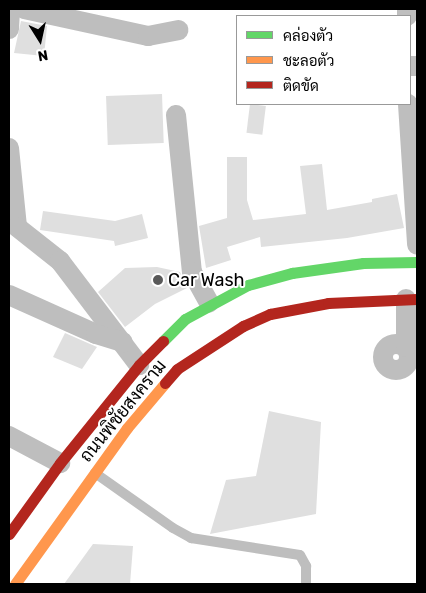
<!DOCTYPE html>
<html>
<head>
<meta charset="utf-8">
<style>
	body { margin:0 }
	#map { position:relative; width:426px; height:593px; overflow:hidden; background:#fff; font-family:Rubik,Sarabun,sans-serif }
	div>[style] { position:absolute }
	.building>* { inset:0; background:#dfdfdf; transform-origin:0 0 }
	.lane>* { height:10px; margin:-5px; padding:0 5px; transform-origin:5px; border-radius:5px; background:#bebebe }
	.street>* { height:20px; margin:-10px; padding:0 10px; transform-origin:10px; border-radius:10px; background:#bebebe }
	.street>.ring { margin:-10px; padding:0; box-sizing:content-box; background:none; border:20px solid #bebebe; border-radius:50% }
	.fast>* { height:11px; margin:-5.5px; padding:0 5.5px; transform-origin:5.5px; border-radius:5.5px; background:#63d668 }
	.slow>* { height:11px; margin:-5.5px; padding:0 5.5px; transform-origin:5.5px; border-radius:5.5px; background:#ff974d }
	.jam>* { height:11px; margin:-5.5px; padding:0 5.5px; transform-origin:5.5px; border-radius:5.5px; background:#b3261e }
	.dots>* { width:14px; height:14px; translate:-50% -50%; box-sizing:border-box; border:2px solid #fff; border-radius:50% }
	span { translate:-50% -50%; white-space:nowrap; text-align:center; line-height:1.15; -webkit-text-stroke:4px #fff; paint-order:stroke }
	.poi-label { font-size:18px; color:#000 }
	.left { translate:0 -50%; text-align:left }
	.street-label { font-size:18px; color:#000 }
	.frame { position:absolute; inset:0; border:10px solid #000; pointer-events:none }
	.legend { position:absolute; left:236px; top:15px; width:175px; height:90px; box-sizing:border-box; background:#fff; border:1px solid #999; margin:0; padding:6px 9px; list-style:none; font-size:15px; color:#000 }
	.legend li { display:flex; align-items:center; gap:10px; height:25px }
	.legend b { width:25px; border:1px solid #999 }
	.north { position:absolute; left:15px; top:15px; width:50px; height:50px; -webkit-text-stroke:4px #fff; paint-order:stroke; rotate:170deg; font-size:14px; font-weight:700; line-height:20px; text-align:center; color:#000 }
	.north::after { content:''; display:block; margin:auto; width:18px; height:22px; background:#000; clip-path:polygon(50% 0,100% 100%,50% 72%,0 100%) }
</style>
</head>
<body>
<div id="map">
	<div class="building">
		<i style="clip-path:polygon(21px 21px,47px 26px,44px 56px,14px 53px)"></i>
		<i style="left:162px;top:94px;width:49px;height:56px;rotate:88deg"></i>
		<i style="left:250px;top:104px;width:16px;height:29px;rotate:7deg"></i>
		<i style="clip-path:polygon(227px 157px,247px 157px,247px 200px,253px 220px,306px 214px,300px 166px,322px 164px,327px 210px,372px 202px,372px 199px,397px 194px,404px 228px,347px 238px,261px 247px,260px 237px,227px 247px,231px 260px,206px 268px,199px 226px,227px 218px)"></i>
		<i style="clip-path:polygon(43px 211px,115px 221px,142px 214px,148px 238px,115px 246px,114px 241px,40px 230px)"></i>
		<i style="clip-path:polygon(157px 267px,180px 272px,187px 288px,155px 304px,125px 327px,98px 292px,125px 268px)"></i>
		<i style="clip-path:polygon(65px 333px,97px 347px,82px 369px,53px 357px)"></i>
		<i style="clip-path:polygon(269px 411px,321px 422px,316px 514px,210px 534px,226px 480px,256px 476px)"></i>
		<i style="clip-path:polygon(93px 544px,133px 546px,130px 584px,64px 584px)"></i>
	</div>
	<div class="lane">
		<i style="left:95px;top:473px;width:95px;rotate:35.2deg"></i>
		<i style="left:173px;top:528px;width:21px;rotate:29deg"></i>
		<i style="left:191px;top:538px;width:110px;rotate:8.9deg"></i>
		<i style="left:300px;top:555px;width:13px;rotate:61deg"></i>
		<i style="left:306px;top:566px;width:18px;rotate:90deg"></i>
	</div>
	<div class="street">
		<i style="left:24px;top:9px;width:127px;rotate:12.3deg"></i>
		<i style="left:148px;top:36px;width:31px;rotate:-11deg"></i>
		<i style="left:407px;top:16px;width:7px;rotate:-90deg"></i>
		<i style="left:9px;top:29px;width:20px;rotate:-87deg"></i>
		<i style="left:410px;top:66px;width:7px"></i>
		<i style="left:408px;top:104px;width:141px;rotate:86.3deg"></i>
		<i style="left:176px;top:115px;width:158px;rotate:84.2deg"></i>
		<i style="left:192px;top:272px;width:35px;rotate:61deg"></i>
		<i style="left:9px;top:148px;width:79px;rotate:84.2deg"></i>
		<i style="left:17px;top:227px;width:55px;rotate:38.3deg"></i>
		<i style="left:60px;top:261px;width:131px;rotate:52.8deg"></i>
		<i style="left:9px;top:295px;width:95px;rotate:24.1deg"></i>
		<i style="left:96px;top:334px;width:28px;rotate:17deg"></i>
		<i class="ring" style="left:383px;top:344px;width:6px;height:6px"></i>
		<i style="left:406px;top:347px;width:48px;rotate:-90deg"></i>
		<i style="left:9px;top:436px;width:58px;rotate:27.9deg"></i>
	</div>
	<div class="fast">
		<i style="left:163px;top:341px;width:31px;rotate:-45deg"></i>
		<i style="left:185px;top:319px;width:72px;rotate:-28.4deg"></i>
		<i style="left:248px;top:285px;width:46px;rotate:-15.3deg"></i>
		<i style="left:292px;top:273px;width:72px;rotate:-8deg"></i>
		<i style="left:363px;top:263px;width:54px;rotate:-1.1deg"></i>
	</div>
	<div class="slow">
		<i style="left:15px;top:584px;width:192px;rotate:-54.3deg"></i>
		<i style="left:127px;top:428px;width:59px;rotate:-49.8deg"></i>
	</div>
	<div class="jam">
		<i style="left:165px;top:383px;width:18px;rotate:-49deg"></i>
		<i style="left:177px;top:369px;width:79px;rotate:-33.1deg"></i>
		<i style="left:243px;top:326px;width:30px;rotate:-24deg"></i>
		<i style="left:270px;top:314px;width:59px;rotate:-10.7deg"></i>
		<i style="left:328px;top:303px;width:89px;rotate:-2.6deg"></i>
		<i style="left:9px;top:534px;width:87px;rotate:-54.3deg"></i>
		<i style="left:60px;top:463px;width:126px;rotate:-51.1deg"></i>
		<i style="left:139px;top:365px;width:34px;rotate:-45deg"></i>
	</div>
	<div class="dots">
		<i style="left:158px;top:280px;background:#595959"></i>
	</div>
	<div class="poi-label">
		<span class="left" style="left:168px;top:280px">Car Wash</span>
	</div>
	<div class="street-label">
		<span style="left:123px;top:411px;rotate:-51deg">ถนนพิชัยสงคราม</span>
	</div>
	<div class="frame"></div>
	<ul class="legend">
	<li><b style="height:6px;background:#63d668"></b>คล่องตัว</li>
	<li><b style="height:6px;background:#ff974d"></b>ชะลอตัว</li>
	<li><b style="height:6px;background:#b3261e"></b>ติดขัด</li>
	</ul>
	<div class="north">N</div>
</div>
</body>
</html>
